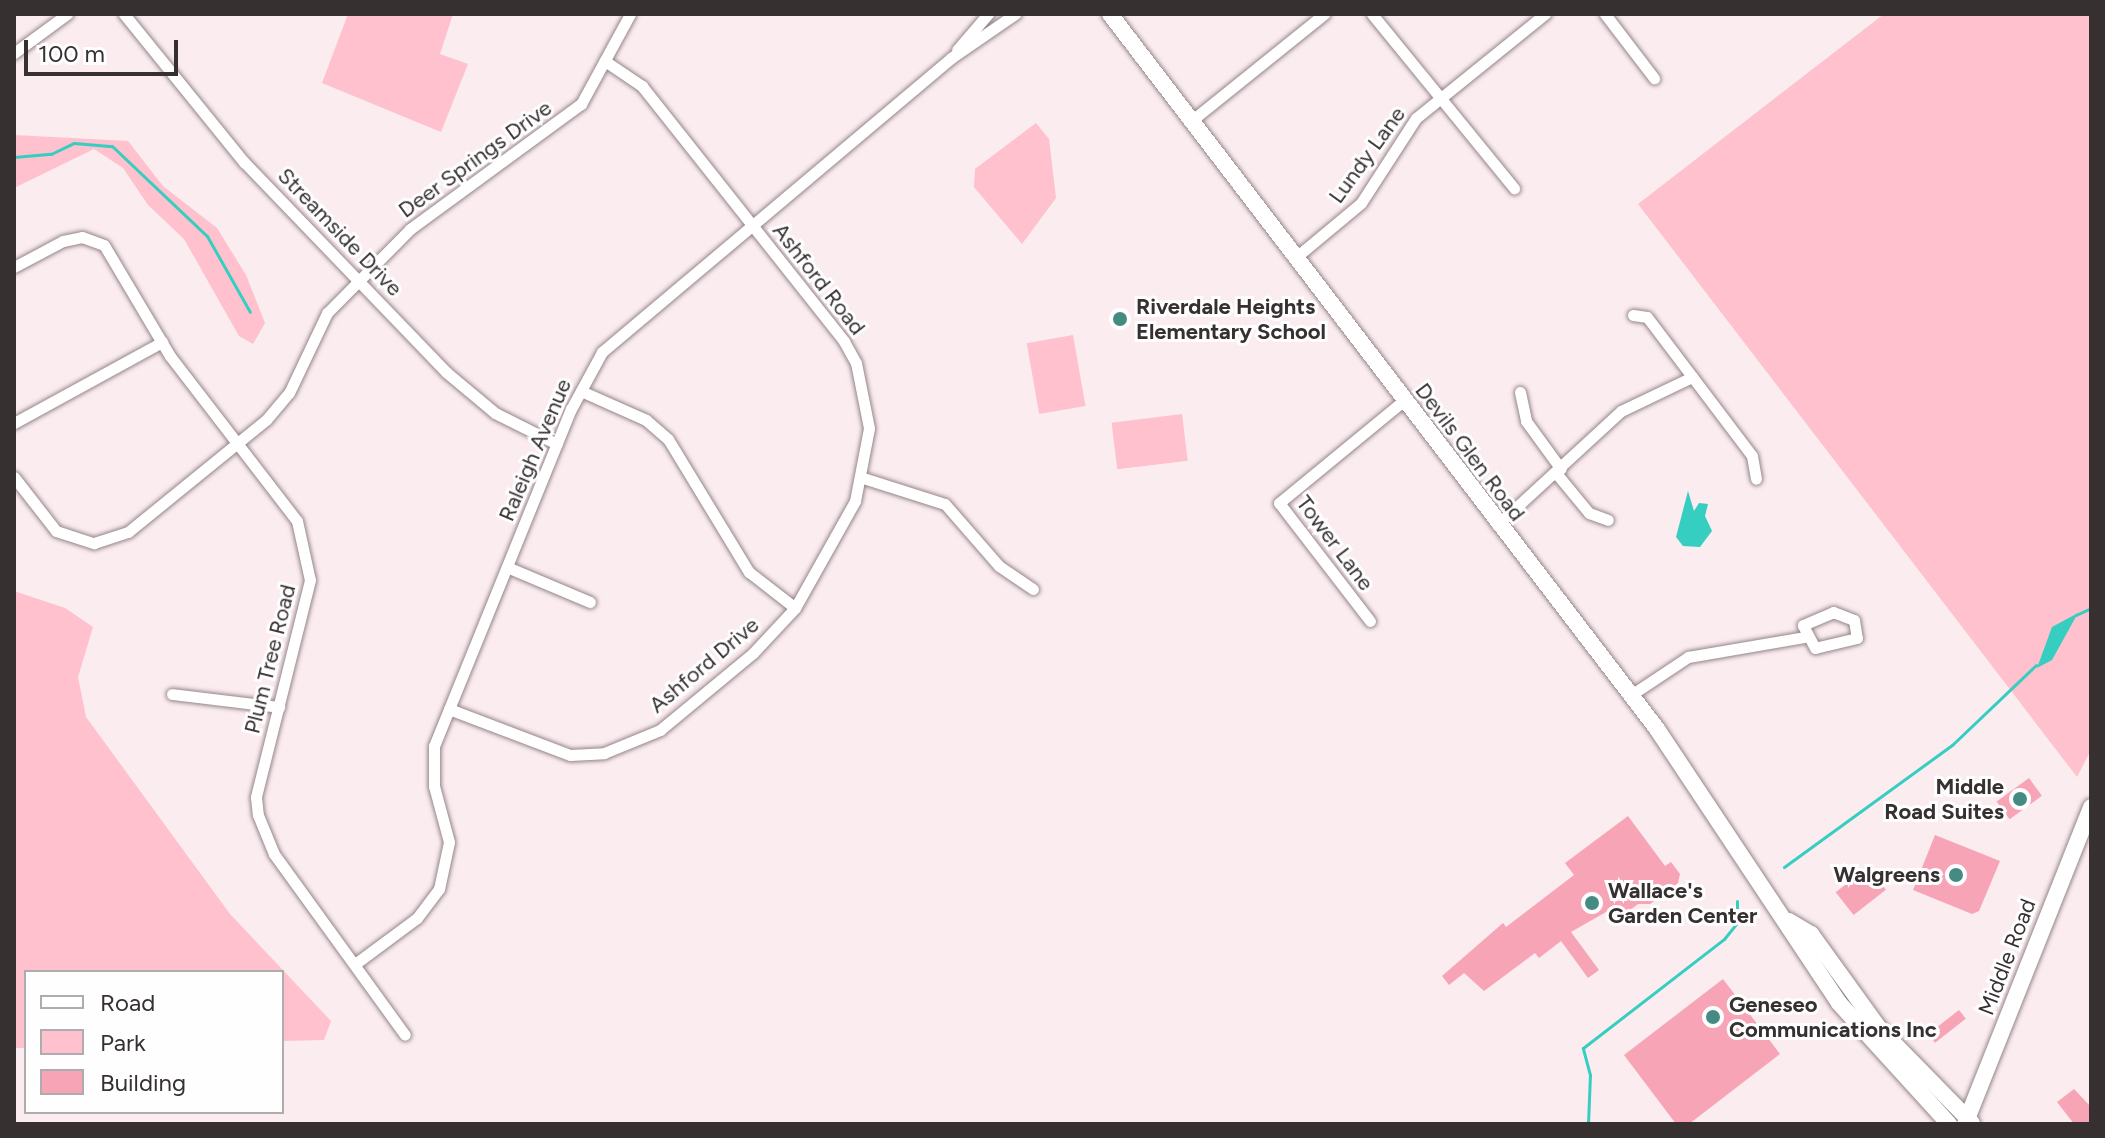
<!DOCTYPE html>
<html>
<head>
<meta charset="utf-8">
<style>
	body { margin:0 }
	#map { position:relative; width:2105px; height:1138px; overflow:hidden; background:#fbecef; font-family:Figtree,sans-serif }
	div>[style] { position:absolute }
	.green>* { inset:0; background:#fec1cd; transform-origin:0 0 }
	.water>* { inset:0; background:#35cec1 }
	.stream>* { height:3px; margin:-1.5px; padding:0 1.5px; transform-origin:1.5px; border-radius:1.5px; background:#35cec1 }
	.building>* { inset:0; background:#f7a4b6; transform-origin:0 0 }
	.roads { filter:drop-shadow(0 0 2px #948688) drop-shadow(0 0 2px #948688) }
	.street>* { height:11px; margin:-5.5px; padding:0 5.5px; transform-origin:5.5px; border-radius:5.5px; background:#fff }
	.secondary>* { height:16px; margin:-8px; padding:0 8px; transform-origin:8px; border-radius:8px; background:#fff }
	.dots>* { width:22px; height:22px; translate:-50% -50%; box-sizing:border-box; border:4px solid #fefefe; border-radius:50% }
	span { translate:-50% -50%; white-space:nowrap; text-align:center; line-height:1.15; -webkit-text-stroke:6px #fefefe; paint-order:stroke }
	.street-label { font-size:22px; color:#363031 }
	.poi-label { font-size:22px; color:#363031; font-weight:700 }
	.left { translate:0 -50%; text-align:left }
	.right { translate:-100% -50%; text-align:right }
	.frame { position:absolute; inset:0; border:16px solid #363031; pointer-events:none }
	.legend { position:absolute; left:24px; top:970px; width:260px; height:144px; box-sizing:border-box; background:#fefefe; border:2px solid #aeacac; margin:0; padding:10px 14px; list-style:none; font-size:24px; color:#363031 }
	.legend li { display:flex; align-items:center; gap:16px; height:40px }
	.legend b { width:40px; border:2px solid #aeacac }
	.scale { position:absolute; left:24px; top:40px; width:154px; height:36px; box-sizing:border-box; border:4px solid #363031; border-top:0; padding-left:10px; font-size:24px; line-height:28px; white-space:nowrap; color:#363031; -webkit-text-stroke:6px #fefefe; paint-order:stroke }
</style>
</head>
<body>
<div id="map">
	<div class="green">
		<i style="clip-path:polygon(348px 14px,453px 14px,440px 54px,468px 64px,441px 132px,322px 83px)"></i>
		<i style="clip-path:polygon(1884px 14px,2091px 14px,2091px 750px,2077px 777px,1638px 204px)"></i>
		<i style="clip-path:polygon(1036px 123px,1049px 139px,1056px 198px,1022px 244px,974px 187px,975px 169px)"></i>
		<i style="clip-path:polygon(14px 135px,128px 141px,163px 186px,217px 228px,246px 275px,265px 323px,253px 344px,239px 336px,184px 239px,148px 205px,123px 168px,94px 149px,14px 188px)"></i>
		<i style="left:1073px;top:335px;width:72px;height:47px;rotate:80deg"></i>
		<i style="left:1182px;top:414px;width:47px;height:71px;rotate:83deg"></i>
		<i style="clip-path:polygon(14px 591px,65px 608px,93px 627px,78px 677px,86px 717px,230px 914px,331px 1021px,324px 1040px,282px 1041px,282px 972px,26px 972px,26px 1048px,14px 1048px)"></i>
	</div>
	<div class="water">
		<i style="clip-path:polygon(1688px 491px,1694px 511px,1699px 503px,1708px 504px,1705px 516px,1712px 531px,1700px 547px,1683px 546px,1676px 537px)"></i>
		<i style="clip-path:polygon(2078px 613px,2052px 660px,2037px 668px,2052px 627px)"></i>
	</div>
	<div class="stream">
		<i style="left:14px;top:157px;width:37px;rotate:-5deg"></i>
		<i style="left:51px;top:154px;width:25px;rotate:-26deg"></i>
		<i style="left:74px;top:143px;width:38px;rotate:5deg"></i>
		<i style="left:112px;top:146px;width:131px;rotate:43.5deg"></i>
		<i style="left:207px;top:236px;width:87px;rotate:60.5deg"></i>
		<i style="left:2076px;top:615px;width:17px;rotate:-25deg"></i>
		<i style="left:1784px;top:867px;width:208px;rotate:-36deg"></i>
		<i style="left:1952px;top:745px;width:116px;rotate:-43.6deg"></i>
		<i style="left:1588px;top:1124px;width:49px;rotate:-87.7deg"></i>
		<i style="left:1590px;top:1075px;width:28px;rotate:-105deg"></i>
		<i style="left:1583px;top:1048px;width:178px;rotate:-37.7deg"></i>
		<i style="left:1724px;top:939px;width:21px;rotate:-51deg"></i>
		<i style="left:1737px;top:923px;width:22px;rotate:-90deg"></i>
	</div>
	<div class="building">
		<i style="left:2029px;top:778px;width:22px;height:40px;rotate:54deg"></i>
		<i style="clip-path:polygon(1628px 816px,1665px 866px,1671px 862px,1680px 874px,1678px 883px,1650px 904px,1638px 904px,1614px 922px,1606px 912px,1571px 932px,1599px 970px,1588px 978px,1561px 941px,1539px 958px,1535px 953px,1484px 991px,1464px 973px,1449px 985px,1442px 976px,1503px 923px,1506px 927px,1574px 875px,1565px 863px)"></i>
		<i style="clip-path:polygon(1935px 835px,2000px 861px,1979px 911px,1972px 914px,1913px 890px)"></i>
		<i style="left:1868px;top:867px;width:29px;height:41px;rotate:52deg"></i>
		<i style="clip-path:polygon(1723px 979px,1780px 1054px,1689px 1124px,1676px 1124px,1624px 1055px)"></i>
		<i style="left:1959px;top:1010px;width:11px;height:39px;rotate:52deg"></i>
		<i style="clip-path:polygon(2074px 1089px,2091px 1107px,2091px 1124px,2074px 1124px,2057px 1102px)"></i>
	</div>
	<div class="roads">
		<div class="street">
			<i style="left:124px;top:14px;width:191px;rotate:51deg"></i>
			<i style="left:244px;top:162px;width:291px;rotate:46.1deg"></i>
			<i style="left:446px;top:372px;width:64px;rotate:39.9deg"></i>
			<i style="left:495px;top:413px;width:69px;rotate:26.6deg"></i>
			<i style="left:1372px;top:14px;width:225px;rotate:50.8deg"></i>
			<i style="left:1605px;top:14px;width:81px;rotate:52.6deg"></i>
			<i style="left:957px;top:50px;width:48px;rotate:-49.3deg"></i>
			<i style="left:14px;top:53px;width:66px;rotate:-36.3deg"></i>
			<i style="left:1191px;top:121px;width:171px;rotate:-38.8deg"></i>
			<i style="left:1295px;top:258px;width:86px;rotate:-39.8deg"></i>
			<i style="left:1361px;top:203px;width:101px;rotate:-57.1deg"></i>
			<i style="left:1416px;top:118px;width:166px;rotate:-38.9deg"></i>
			<i style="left:14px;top:267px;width:55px;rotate:-28deg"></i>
			<i style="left:63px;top:241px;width:19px;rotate:-12deg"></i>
			<i style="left:82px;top:237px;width:23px;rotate:20deg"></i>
			<i style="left:104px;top:245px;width:129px;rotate:59.3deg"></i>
			<i style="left:170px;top:356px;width:208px;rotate:52.4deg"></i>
			<i style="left:297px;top:521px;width:60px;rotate:77.6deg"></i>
			<i style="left:310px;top:580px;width:224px;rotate:104deg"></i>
			<i style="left:256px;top:797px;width:18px;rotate:84deg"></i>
			<i style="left:258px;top:815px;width:42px;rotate:67.7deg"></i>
			<i style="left:274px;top:854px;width:223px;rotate:54.1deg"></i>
			<i style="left:1633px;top:315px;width:14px;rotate:8deg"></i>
			<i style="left:1647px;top:317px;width:174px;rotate:52.9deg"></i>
			<i style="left:1752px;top:456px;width:23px;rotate:80deg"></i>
			<i style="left:581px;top:391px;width:71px;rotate:24deg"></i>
			<i style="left:646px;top:420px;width:29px;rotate:41deg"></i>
			<i style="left:668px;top:439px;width:156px;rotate:58.7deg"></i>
			<i style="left:749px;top:572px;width:58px;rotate:38deg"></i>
			<i style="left:1520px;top:392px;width:30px;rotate:78deg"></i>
			<i style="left:1526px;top:421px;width:59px;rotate:53.9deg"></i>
			<i style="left:14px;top:423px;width:169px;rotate:-28.7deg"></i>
			<i style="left:1556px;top:473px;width:52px;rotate:50.5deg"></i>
			<i style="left:1589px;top:513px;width:20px;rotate:20deg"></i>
			<i style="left:14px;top:477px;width:68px;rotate:52.1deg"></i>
			<i style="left:56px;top:531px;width:40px;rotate:18deg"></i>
			<i style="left:94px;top:543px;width:36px;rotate:-18deg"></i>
			<i style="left:128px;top:532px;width:178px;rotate:-39.1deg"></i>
			<i style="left:266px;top:420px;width:35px;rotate:-50deg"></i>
			<i style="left:289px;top:393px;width:89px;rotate:-64.6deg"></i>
			<i style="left:327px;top:313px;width:118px;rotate:-45.3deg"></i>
			<i style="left:410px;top:229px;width:212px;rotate:-36.2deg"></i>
			<i style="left:581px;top:104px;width:102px;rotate:-61.4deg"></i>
			<i style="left:860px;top:477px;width:89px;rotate:17.6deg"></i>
			<i style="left:945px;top:504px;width:82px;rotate:48.9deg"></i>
			<i style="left:999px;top:566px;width:41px;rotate:34.1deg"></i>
			<i style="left:1497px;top:525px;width:168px;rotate:-42.6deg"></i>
			<i style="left:1621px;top:411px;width:79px;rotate:-25.6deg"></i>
			<i style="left:507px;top:567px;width:90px;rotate:22.9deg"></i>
			<i style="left:1833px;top:612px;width:22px;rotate:21deg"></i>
			<i style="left:1854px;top:620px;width:18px;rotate:81deg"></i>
			<i style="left:1857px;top:638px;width:43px;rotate:166.6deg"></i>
			<i style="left:1815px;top:648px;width:26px;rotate:-118deg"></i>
			<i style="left:1803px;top:625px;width:33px;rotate:-23deg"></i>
			<i style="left:1370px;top:621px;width:149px;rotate:-127.6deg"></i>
			<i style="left:1279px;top:503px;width:161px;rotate:-39.4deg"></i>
			<i style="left:172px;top:694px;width:108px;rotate:6.9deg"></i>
			<i style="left:1631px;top:695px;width:69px;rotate:-33.7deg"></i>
			<i style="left:1688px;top:657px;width:119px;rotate:-9.7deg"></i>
			<i style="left:449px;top:709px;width:129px;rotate:20.8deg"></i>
			<i style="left:570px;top:755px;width:34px;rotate:-3deg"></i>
			<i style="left:604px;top:753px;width:61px;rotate:-22.3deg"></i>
			<i style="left:660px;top:730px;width:121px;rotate:-39.6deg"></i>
			<i style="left:753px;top:653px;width:62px;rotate:-47deg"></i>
			<i style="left:795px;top:608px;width:123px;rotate:-60.7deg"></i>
			<i style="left:855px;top:501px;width:74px;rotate:-79.1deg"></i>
			<i style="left:869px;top:428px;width:66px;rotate:-101.3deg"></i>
			<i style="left:856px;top:363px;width:25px;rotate:-119deg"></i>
			<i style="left:844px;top:341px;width:325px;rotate:-128.4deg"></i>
			<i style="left:642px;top:86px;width:45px;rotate:-146deg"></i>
			<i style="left:355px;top:964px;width:77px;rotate:-36.6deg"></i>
			<i style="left:417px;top:918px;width:36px;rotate:-53deg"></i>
			<i style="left:439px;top:889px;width:48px;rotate:-78deg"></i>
			<i style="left:449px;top:842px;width:58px;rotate:-105deg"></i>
			<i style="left:434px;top:786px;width:40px;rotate:-90deg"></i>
			<i style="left:434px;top:746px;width:364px;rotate:-67.9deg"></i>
			<i style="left:571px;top:409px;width:65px;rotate:-61.5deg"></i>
			<i style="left:602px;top:352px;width:456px;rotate:-40.1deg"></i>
			<i style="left:951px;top:58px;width:78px;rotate:-34.5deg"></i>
		</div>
		<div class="secondary">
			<i style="left:1110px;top:14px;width:900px;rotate:52.58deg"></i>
			<i style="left:1657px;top:729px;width:329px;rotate:56.4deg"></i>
			<i style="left:1839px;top:1003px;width:164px;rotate:47.7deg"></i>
			<i style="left:1789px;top:921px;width:26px;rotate:31deg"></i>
			<i style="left:1811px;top:934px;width:115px;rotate:54.2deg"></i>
			<i style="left:1878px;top:1027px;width:134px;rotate:45.6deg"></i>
			<i style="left:1965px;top:1124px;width:341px;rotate:-68.3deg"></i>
		</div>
	</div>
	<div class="dots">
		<i style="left:1120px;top:319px;background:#458b83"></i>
		<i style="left:2020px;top:799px;background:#458b83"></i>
		<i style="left:1956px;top:875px;background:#458b83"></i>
		<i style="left:1592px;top:903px;background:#458b83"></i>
		<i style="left:1713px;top:1017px;background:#458b83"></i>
	</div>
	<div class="street-label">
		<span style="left:1367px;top:155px;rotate:-54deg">Lundy Lane</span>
		<span style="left:475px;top:159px;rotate:-36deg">Deer Springs Drive</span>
		<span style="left:340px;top:232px;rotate:46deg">Streamside Drive</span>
		<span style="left:819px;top:279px;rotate:52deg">Ashford Road</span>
		<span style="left:535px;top:450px;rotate:-67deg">Raleigh Avenue</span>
		<span style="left:1470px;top:452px;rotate:53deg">Devils Glen Road</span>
		<span style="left:1335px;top:543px;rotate:53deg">Tower Lane</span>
		<span style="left:270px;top:659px;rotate:-76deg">Plum Tree Road</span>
		<span style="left:704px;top:665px;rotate:-40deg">Ashford Drive</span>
		<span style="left:2007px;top:957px;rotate:-69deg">Middle Road</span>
	</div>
	<div class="poi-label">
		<span class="left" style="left:1136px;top:319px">Riverdale Heights<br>Elementary School</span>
		<span class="right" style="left:2004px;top:799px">Middle<br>Road Suites</span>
		<span class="right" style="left:1940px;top:875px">Walgreens</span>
		<span class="left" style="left:1608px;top:903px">Wallace's<br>Garden Center</span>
		<span class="left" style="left:1729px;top:1017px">Geneseo<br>Communications Inc</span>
	</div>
	<div class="frame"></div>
	<ul class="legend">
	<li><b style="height:10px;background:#fff"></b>Road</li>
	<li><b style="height:22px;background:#fec1cd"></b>Park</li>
	<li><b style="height:22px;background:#f7a4b6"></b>Building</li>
	</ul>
	<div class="scale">100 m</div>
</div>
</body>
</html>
